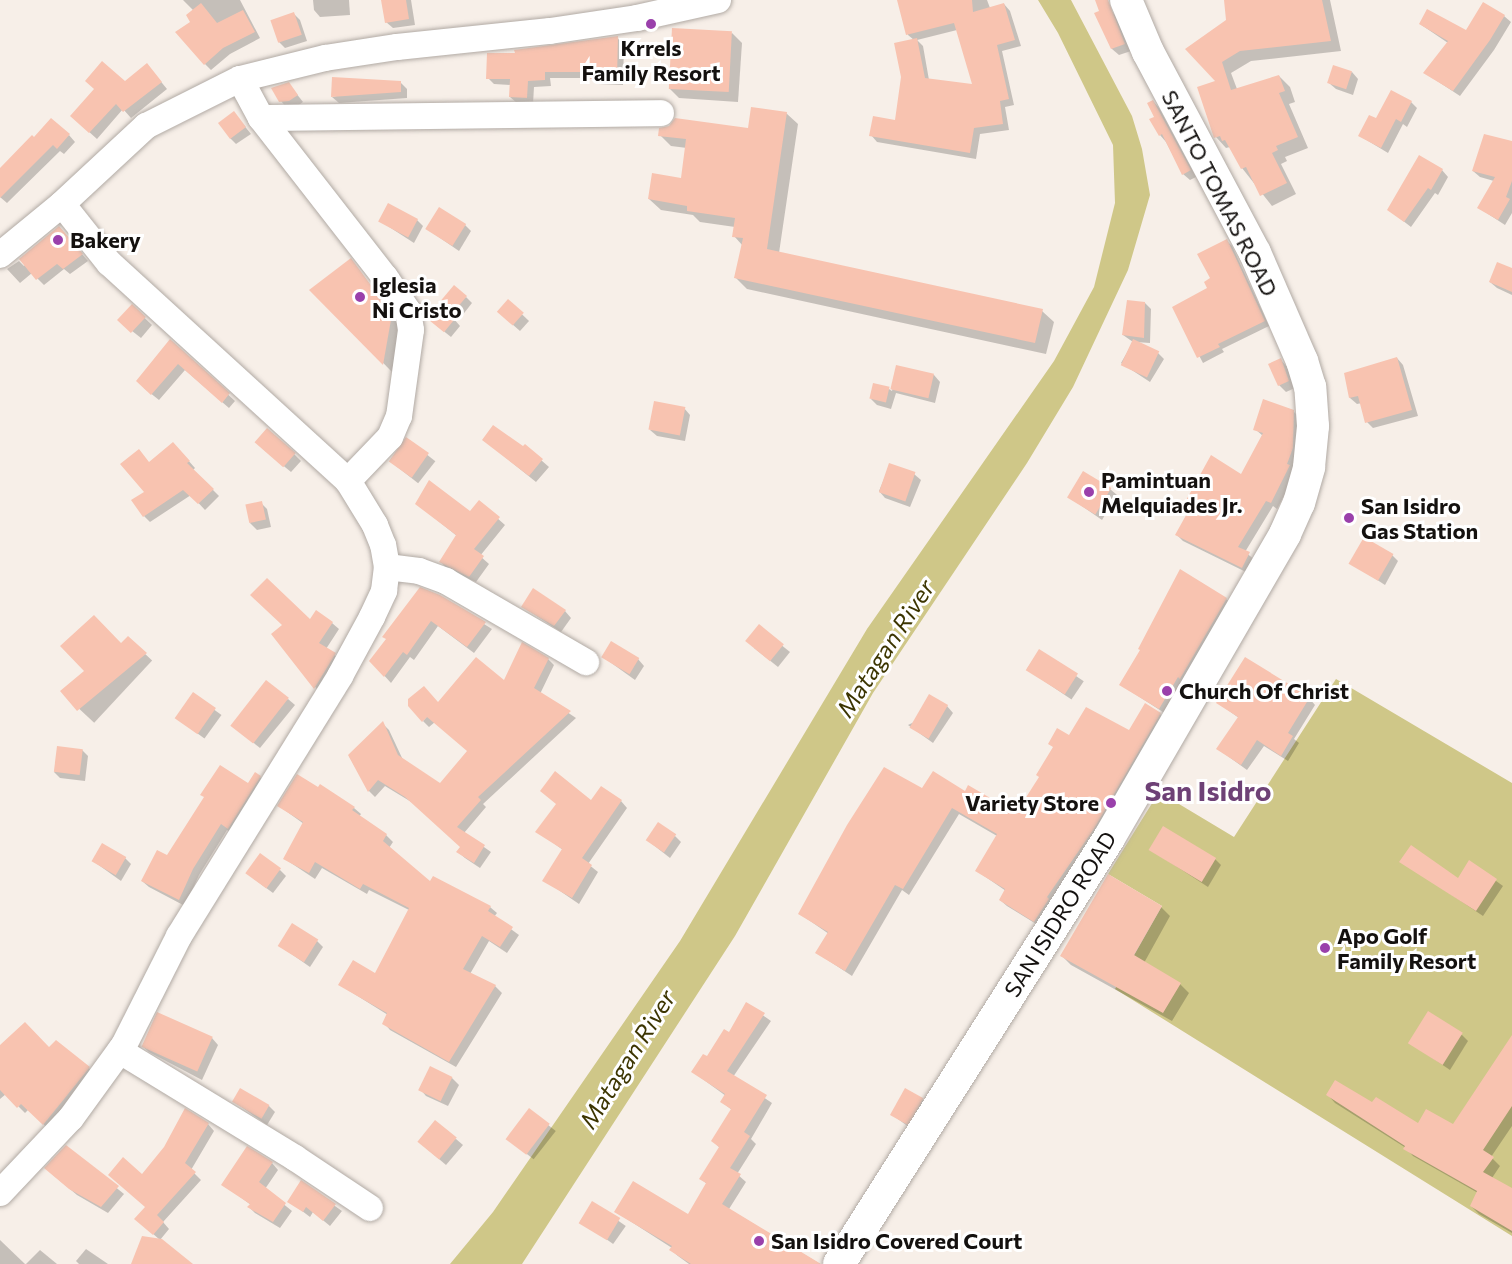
<!DOCTYPE html>
<html>
<head>
<meta charset="utf-8">
<style>
	body { margin:0 }
	#map { position:relative; width:1512px; height:1264px; overflow:hidden; background:#f7efe8; font-family:Commissioner,sans-serif }
	div>[style] { position:absolute }
	.water>* { inset:0; background:#cfc788 }
	.shadow>* { inset:0; background:#0003; transform-origin:0 0 }
	.building>* { inset:0; background:#f8c3b0; transform-origin:0 0 }
	.roads { filter:drop-shadow(0 0 2px #b1aaa4) drop-shadow(0 0 2px #b1aaa4) }
	.minor>* { height:26px; margin:-13px; padding:0 13px; transform-origin:13px; border-radius:13px; background:#fff }
	.tertiary>* { height:32px; margin:-16px; padding:0 16px; transform-origin:16px; border-radius:16px; background:#fff }
	.dots>* { width:16px; height:16px; translate:-50% -50%; box-sizing:border-box; border:3px solid #fff; border-radius:50% }
	span { translate:-50% -50%; white-space:nowrap; text-align:center; line-height:1.15; -webkit-text-stroke:6px #fff; paint-order:stroke }
	.poi-label { font-size:22px; color:#14110f; font-weight:700 }
	.left { translate:0 -50%; text-align:left }
	.right { translate:-100% -50%; text-align:right }
	.street-label { font-size:22px; color:#14110f }
	.water-label { font-size:24px; color:#3c3501; font-style:italic }
	.district-label { font-size:28px; color:#6e4176; font-weight:700 }
</style>
</head>
<body>
<div id="map">
	<div class="water">
		<i style="clip-path:polygon(1038px 0,1071px 0,1132px 116px,1142px 149px,1150px 195px,1128px 270px,1073px 387px,1027px 463px,873px 693px,735px 936px,522px 1264px,450px 1264px,493px 1212px,680px 941px,867px 629px,1054px 361px,1094px 287px,1115px 203px,1113px 145px,1058px 33px)"></i>
		<i style="clip-path:polygon(1336px 679px,1512px 783px,1512px 1236px,1115px 989px,1162px 906px,1108px 874px,1159px 792px,1234px 837px)"></i>
	</div>
	<div class="shadow">
		<i style="clip-path:polygon(183px 0,240px 0,260px 38px,230px 54px,211px 70px,205px 64px,194px 11px)"></i>
		<i style="clip-path:polygon(313px 0,349px 0,350px 15px,320px 17px,314px 10px)"></i>
		<i style="clip-path:polygon(383px 0,411px 0,415px 25px,393px 28px,386px 22px)"></i>
		<i style="clip-path:polygon(evenodd,898px 0,987px 0,990px 8px,1004px 4px,1010px 11px,1021px 46px,1002px 51px,1014px 105px,1005px 107px,1009px 130px,980px 134px,976px 159px,877px 142px,871px 135px,896px 122px,914px 40px,908px 35px,898px 0,957px 30px,974px 86px,929px 80px,923px 46px,917px 40px,957px 30px)"></i>
		<i style="clip-path:polygon(1226px 0,1330px 0,1341px 51px,1251px 61px,1231px 73px,1237px 89px,1279px 76px,1290px 87px,1295px 102px,1289px 104px,1308px 148px,1285px 157px,1287px 161px,1281px 164px,1296px 194px,1272px 206px,1242px 168px,1230px 147px,1226px 148px,1216px 137px,1218px 81px,1228px 21px)"></i>
		<i style="clip-path:polygon(1109px 9px,1115px 15px,1131px 51px,1119px 55px,1112px 49px,1096px 14px)"></i>
		<i style="clip-path:polygon(293px 13px,300px 20px,307px 41px,285px 48px,279px 42px)"></i>
		<i style="clip-path:polygon(1504px 16px,1511px 22px,1494px 50px,1460px 96px,1425px 73px,1448px 43px,1420px 24px,1466px 32px)"></i>
		<i style="clip-path:polygon(732px 33px,742px 43px,738px 102px,679px 98px,669px 88px)"></i>
		<i style="clip-path:polygon(617px 38px,624px 44px,623px 85px,598px 84px,592px 78px,550px 78px,551px 86px,534px 87px,533px 104px,517px 103px,510px 97px,511px 85px,494px 84px,488px 78px,516px 55px)"></i>
		<i style="clip-path:polygon(153px 72px,167px 89px,131px 118px,123px 109px,97px 139px,78px 122px,125px 83px)"></i>
		<i style="clip-path:polygon(1352px 72px,1358px 79px,1353px 95px,1336px 89px,1329px 83px)"></i>
		<i style="clip-path:polygon(400px 82px,407px 89px,407px 98px,339px 103px,332px 97px)"></i>
		<i style="clip-path:polygon(289px 84px,303px 102px,296px 107px,287px 108px,281px 101px)"></i>
		<i style="clip-path:polygon(1153px 101px,1159px 108px,1196px 177px,1190px 180px,1183px 174px,1166px 142px,1160px 135px)"></i>
		<i style="clip-path:polygon(1411px 102px,1417px 108px,1407px 127px,1403px 124px,1388px 153px,1360px 136px,1376px 120px)"></i>
		<i style="clip-path:polygon(234px 113px,251px 134px,236px 144px,230px 138px)"></i>
		<i style="clip-path:polygon(786px 113px,798px 124px,779px 253px,1042px 311px,1054px 322px,1046px 354px,747px 289px,736px 278px,743px 246px,734px 236px,735px 227px,700px 222px,693px 215px,661px 210px,649px 199px,682px 180px,687px 148px,671px 146px,660px 135px,749px 130px)"></i>
		<i style="clip-path:polygon(69px 135px,75px 142px,64px 154px,60px 151px,7px 203px,0 197px,0 171px)"></i>
		<i style="clip-path:polygon(1512px 142px,1512px 213px,1505px 225px,1479px 208px,1494px 181px,1480px 177px,1473px 171px)"></i>
		<i style="clip-path:polygon(1442px 170px,1448px 177px,1438px 195px,1435px 193px,1411px 227px,1389px 210px)"></i>
		<i style="clip-path:polygon(417px 220px,423px 226px,414px 243px,380px 221px)"></i>
		<i style="clip-path:polygon(465px 225px,471px 231px,459px 251px,427px 229px)"></i>
		<i style="clip-path:polygon(65px 235px,88px 261px,70px 274px,64px 269px,44px 285px,32px 273px,20px 283px,7px 269px,19px 261px,24px 266px)"></i>
		<i style="clip-path:polygon(1227px 241px,1232px 246px,1269px 326px,1222px 349px,1224px 352px,1203px 363px,1174px 308px,1209px 289px)"></i>
		<i style="clip-path:polygon(351px 260px,400px 327px,392px 372px,312px 290px)"></i>
		<i style="clip-path:polygon(1512px 270px,1512px 295px,1497px 288px,1490px 282px)"></i>
		<i style="clip-path:polygon(466px 297px,472px 303px,461px 317px,449px 307px)"></i>
		<i style="clip-path:polygon(508px 301px,529px 321px,520px 331px,505px 318px)"></i>
		<i style="clip-path:polygon(1145px 303px,1151px 309px,1150px 343px,1136px 342px,1158px 353px,1164px 359px,1150px 382px,1121px 363px,1133px 342px,1123px 335px)"></i>
		<i style="clip-path:polygon(132px 306px,152px 325px,141px 338px,127px 327px)"></i>
		<i style="clip-path:polygon(454px 319px,460px 326px,451px 337px,436px 325px)"></i>
		<i style="clip-path:polygon(171px 342px,235px 401px,229px 408px,185px 370px,159px 400px,144px 388px)"></i>
		<i style="clip-path:polygon(1397px 358px,1403px 365px,1418px 416px,1373px 428px,1367px 422px,1362px 403px,1357px 404px,1350px 398px,1346px 374px)"></i>
		<i style="clip-path:polygon(1281px 360px,1287px 367px,1295px 388px,1286px 392px,1279px 385px,1270px 365px)"></i>
		<i style="clip-path:polygon(897px 367px,934px 375px,940px 382px,935px 403px,896px 393px,891px 409px,877px 405px,871px 399px,889px 389px,892px 391px)"></i>
		<i style="clip-path:polygon(684px 408px,690px 415px,685px 441px,657px 436px,650px 430px)"></i>
		<i style="clip-path:polygon(1293px 411px,1300px 418px,1296px 473px,1277px 509px,1273px 506px,1245px 552px,1255px 560px,1248px 573px,1183px 541px,1177px 535px,1191px 509px,1185px 503px,1242px 476px,1263px 436px,1255px 429px)"></i>
		<i style="left:407px;top:439px;width:36px;height:28px;rotate:38deg"></i>
		<i style="clip-path:polygon(484px 440px,523px 448px,525px 446px,549px 467px,536px 482px)"></i>
		<i style="clip-path:polygon(263px 449px,294px 454px,301px 461px,291px 472px)"></i>
		<i style="clip-path:polygon(179px 450px,195px 468px,193px 470px,219px 496px,205px 510px,191px 495px,150px 522px,144px 516px,150px 464px)"></i>
		<i style="clip-path:polygon(890px 465px,914px 474px,921px 480px,910px 507px,885px 498px,879px 491px)"></i>
		<i style="clip-path:polygon(1110px 489px,1117px 495px,1102px 520px,1069px 497px)"></i>
		<i style="clip-path:polygon(479px 502px,505px 525px,480px 556px,489px 564px,476px 582px,447px 569px,441px 562px,457px 536px,417px 504px,471px 513px)"></i>
		<i style="clip-path:polygon(261px 503px,267px 509px,271px 527px,257px 530px,250px 523px)"></i>
		<i style="clip-path:polygon(1392px 555px,1398px 561px,1385px 585px,1351px 563px)"></i>
		<i style="clip-path:polygon(439px 596px,492px 629px,474px 653px,438px 626px,414px 660px,410px 657px,391px 683px,371px 661px)"></i>
		<i style="clip-path:polygon(1226px 599px,1233px 605px,1166px 714px,1121px 685px)"></i>
		<i style="clip-path:polygon(523px 607px,565px 611px,571px 618px,561px 632px)"></i>
		<i style="clip-path:polygon(310px 621px,332px 623px,339px 629px,326px 649px,341px 660px,321px 694px,273px 635px,284px 626px)"></i>
		<i style="clip-path:polygon(759px 627px,790px 652px,778px 667px,754px 648px)"></i>
		<i style="left:128px;top:638px;width:33px;height:85px;rotate:43deg"></i>
		<i style="left:1039px;top:651px;width:54px;height:22px;rotate:34deg"></i>
		<i style="clip-path:polygon(603px 657px,638px 659px,644px 666px,635px 680px)"></i>
		<i style="clip-path:polygon(548px 659px,554px 665px,540px 694px,576px 718px,483px 804px,486px 807px,464px 833px,491px 852px,480px 868px,465px 858px,458px 852px,461px 847px,413px 803px,385px 786px,375px 797px,369px 791px,349px 756px,383px 724px,389px 730px,403px 760px,440px 785px,468px 751px,435px 722px,429px 727px,423px 721px,438px 704px,504px 682px)"></i>
		<i style="left:194px;top:695px;width:34px;height:29px;rotate:36deg"></i>
		<i style="clip-path:polygon(1309px 698px,1315px 705px,1294px 739px,1299px 743px,1288px 761px,1264px 746px,1247px 770px,1218px 749px,1239px 718px,1218px 703px)"></i>
		<i style="clip-path:polygon(288px 699px,295px 705px,260px 748px,232px 726px)"></i>
		<i style="clip-path:polygon(947px 706px,953px 713px,933px 743px,908px 725px)"></i>
		<i style="clip-path:polygon(1160px 714px,1166px 720px,1041px 927px,1007px 906px,1000px 900px,1006px 891px,977px 871px,997px 836px,959px 814px,909px 895px,902px 890px,852px 976px,817px 953px,829px 934px,800px 914px,923px 790px,966px 793px,1016px 815px,1070px 737px,1130px 732px)"></i>
		<i style="clip-path:polygon(82px 750px,88px 756px,85px 781px,60px 778px,54px 772px)"></i>
		<i style="clip-path:polygon(260px 777px,266px 783px,235px 834px,227px 830px,199px 875px,185px 906px,149px 887px,142px 881px)"></i>
		<i style="clip-path:polygon(321px 786px,354px 808px,361px 814px,359px 817px,386px 835px,393px 842px,389px 848px,431px 883px,490px 907px,497px 913px,494px 917px,519px 935px,507px 953px,489px 941px,470px 974px,495px 986px,502px 993px,456px 1067px,390px 1030px,384px 1023px,388px 1015px,340px 985px,376px 975px,409px 910px,369px 890px,367px 894px,322px 868px,315px 879px,285px 859px,304px 824px,279px 806px)"></i>
		<i style="clip-path:polygon(621px 801px,627px 808px,588px 864px,598px 872px,579px 904px,544px 880px,563px 850px,537px 831px,557px 805px)"></i>
		<i style="clip-path:polygon(675px 836px,681px 842px,670px 858px,647px 840px)"></i>
		<i style="clip-path:polygon(1151px 850px,1215px 859px,1221px 865px,1208px 887px)"></i>
		<i style="clip-path:polygon(125px 858px,131px 864px,121px 881px,93px 861px)"></i>
		<i style="clip-path:polygon(1401px 861px,1458px 880px,1470px 862px,1503px 886px,1483px 916px)"></i>
		<i style="clip-path:polygon(280px 870px,286px 876px,273px 893px,254px 879px)"></i>
		<i style="clip-path:polygon(1161px 907px,1170px 916px,1144px 963px,1180px 984px,1189px 993px,1172px 1021px,1071px 965px,1062px 956px)"></i>
		<i style="clip-path:polygon(317px 941px,323px 947px,310px 967px,280px 946px)"></i>
		<i style="clip-path:polygon(747px 1004px,771px 1021px,733px 1077px,772px 1103px,751px 1139px,756px 1144px,737px 1174px,746px 1182px,729px 1209px,820px 1264px,689px 1264px,678px 1256px,671px 1250px,672px 1248px,616px 1212px,688px 1216px,707px 1184px,701px 1179px,720px 1148px,713px 1141px,732px 1110px,722px 1102px,726px 1096px,693px 1072px,730px 1034px)"></i>
		<i style="clip-path:polygon(1462px 1035px,1468px 1041px,1450px 1070px,1410px 1043px)"></i>
		<i style="clip-path:polygon(1512px 1037px,1512px 1126px,1491px 1157px,1500px 1166px,1492px 1178px,1512px 1190px,1512px 1233px,1479px 1214px,1471px 1206px,1478px 1193px,1413px 1156px,1406px 1148px,1335px 1103px,1328px 1095px,1373px 1104px,1418px 1125px,1454px 1126px)"></i>
		<i style="clip-path:polygon(212px 1038px,218px 1045px,202px 1080px,149px 1052px,142px 1046px)"></i>
		<i style="clip-path:polygon(49px 1049px,89px 1068px,95px 1074px,50px 1131px,29px 1109px,25px 1113px,6px 1094px,0 1099px,0 1050px)"></i>
		<i style="clip-path:polygon(430px 1068px,452px 1078px,459px 1085px,448px 1106px,426px 1096px,420px 1089px)"></i>
		<i style="clip-path:polygon(922px 1099px,928px 1106px,913px 1130px,891px 1114px)"></i>
		<i style="clip-path:polygon(233px 1101px,269px 1106px,275px 1112px,267px 1125px)"></i>
		<i style="left:529px;top:1110px;width:34px;height:36px;rotate:38deg"></i>
		<i style="clip-path:polygon(208px 1124px,214px 1131px,191px 1170px,201px 1180px,163px 1222px,169px 1229px,160px 1240px,143px 1225px,146px 1207px,142px 1176px)"></i>
		<i style="clip-path:polygon(456px 1139px,463px 1145px,446px 1165px,426px 1148px)"></i>
		<i style="clip-path:polygon(66px 1147px,124px 1194px,108px 1213px,77px 1195px,52px 1174px)"></i>
		<i style="clip-path:polygon(272px 1163px,278px 1170px,265px 1189px,292px 1211px,280px 1228px,255px 1213px,249px 1207px,251px 1205px,223px 1184px)"></i>
		<i style="clip-path:polygon(301px 1182px,342px 1211px,330px 1226px,313px 1212px,310px 1217px,289px 1201px)"></i>
		<i style="left:593px;top:1203px;width:40px;height:22px;rotate:35deg"></i>
		<i style="clip-path:polygon(0 1240px,25px 1264px,0 1264px)"></i>
		<i style="clip-path:polygon(86px 1249px,108px 1264px,79px 1264px,76px 1261px)"></i>
		<i style="clip-path:polygon(40px 1250px,57px 1264px,26px 1264px)"></i>
	</div>
	<div class="building">
		<i style="clip-path:polygon(381px 0,406px 0,409px 19px,385px 23px)"></i>
		<i style="clip-path:polygon(897px 0,972px 0,973px 12px,1004px 3px,1015px 40px,997px 45px,1009px 99px,1000px 101px,1003px 124px,974px 128px,970px 153px,869px 136px,873px 116px,895px 120px,901px 77px,894px 43px,917px 38px,925px 78px,972px 84px,954px 23px,906px 35px)"></i>
		<i style="clip-path:polygon(1095px 0,1108px 0,1125px 44px,1111px 49px,1094px 13px,1099px 11px)"></i>
		<i style="clip-path:polygon(1224px 0,1322px 0,1331px 41px,1240px 51px,1222px 62px,1231px 90px,1279px 75px,1285px 91px,1279px 93px,1298px 137px,1276px 146px,1278px 150px,1272px 153px,1287px 183px,1260px 196px,1246px 167px,1241px 169px,1225px 140px,1222px 141px,1220px 136px,1214px 138px,1197px 87px,1215px 81px,1185px 49px,1226px 20px)"></i>
		<i style="clip-path:polygon(1483px 2px,1505px 15px,1490px 40px,1453px 91px,1423px 73px,1448px 41px,1419px 24px,1427px 9px,1466px 30px)"></i>
		<i style="clip-path:polygon(201px 3px,217px 23px,243px 10px,255px 32px,223px 48px,204px 65px,175px 32px,190px 22px,186px 15px)"></i>
		<i style="left:294px;top:12px;width:24px;height:25px;rotate:71deg"></i>
		<i style="left:672px;top:28px;width:60px;height:61px;rotate:3deg"></i>
		<i style="clip-path:polygon(618px 36px,617px 79px,590px 79px,590px 72px,545px 72px,545px 80px,528px 81px,527px 98px,509px 97px,510px 79px,486px 79px,487px 53px,515px 53px,514px 50px)"></i>
		<i style="clip-path:polygon(102px 61px,125px 81px,147px 63px,162px 82px,123px 112px,116px 104px,89px 133px,70px 116px,94px 89px,85px 81px)"></i>
		<i style="left:1333px;top:65px;width:20px;height:19px;rotate:18deg"></i>
		<i style="clip-path:polygon(332px 77px,401px 81px,401px 92px,331px 97px)"></i>
		<i style="clip-path:polygon(289px 82px,298px 95px,289px 101px,279px 102px,271px 88px)"></i>
		<i style="clip-path:polygon(1391px 90px,1412px 101px,1401px 122px,1396px 119px,1381px 148px,1358px 136px,1369px 115px,1376px 118px)"></i>
		<i style="clip-path:polygon(1153px 100px,1191px 170px,1182px 175px,1162px 134px,1159px 136px,1149px 119px,1154px 117px,1147px 103px)"></i>
		<i style="clip-path:polygon(751px 107px,787px 112px,767px 249px,1043px 309px,1035px 343px,734px 278px,743px 238px,732px 237px,735px 218px,687px 211px,687px 206px,648px 199px,652px 173px,681px 178px,686px 139px,658px 136px,659px 128px,669px 126px,675px 118px,748px 128px)"></i>
		<i style="left:234px;top:111px;width:20px;height:20px;rotate:53deg"></i>
		<i style="clip-path:polygon(51px 118px,70px 134px,57px 149px,53px 145px,0 198px,0 168px,32px 135px,34px 137px)"></i>
		<i style="clip-path:polygon(1484px 134px,1512px 141px,1512px 181px,1506px 197px,1510px 199px,1498px 220px,1477px 208px,1495px 177px,1472px 171px)"></i>
		<i style="clip-path:polygon(1419px 155px,1443px 169px,1431px 190px,1428px 188px,1404px 222px,1387px 210px)"></i>
		<i style="left:388px;top:203px;width:34px;height:21px;rotate:28deg"></i>
		<i style="left:439px;top:207px;width:32px;height:26px;rotate:32deg"></i>
		<i style="clip-path:polygon(59px 226px,83px 254px,63px 269px,57px 264px,36px 280px,19px 259px)"></i>
		<i style="clip-path:polygon(1227px 239px,1265px 321px,1218px 344px,1220px 347px,1197px 358px,1172px 307px,1207px 288px,1204px 282px,1210px 278px,1197px 254px)"></i>
		<i style="clip-path:polygon(351px 258px,392px 314px,383px 365px,309px 290px)"></i>
		<i style="clip-path:polygon(1497px 262px,1512px 268px,1512px 292px,1489px 282px)"></i>
		<i style="left:454px;top:285px;width:17px;height:20px;rotate:40deg"></i>
		<i style="left:508px;top:299px;width:21px;height:17px;rotate:41deg"></i>
		<i style="clip-path:polygon(1127px 300px,1145px 302px,1144px 338px,1122px 335px)"></i>
		<i style="left:132px;top:304px;width:19px;height:22px;rotate:43deg"></i>
		<i style="left:439px;top:305px;width:21px;height:18px;rotate:39deg"></i>
		<i style="clip-path:polygon(170px 339px,230px 393px,222px 403px,178px 364px,151px 395px,136px 381px)"></i>
		<i style="left:1133px;top:339px;width:29px;height:29px;rotate:25deg"></i>
		<i style="clip-path:polygon(1397px 357px,1412px 410px,1365px 423px,1358px 396px,1349px 398px,1344px 373px)"></i>
		<i style="clip-path:polygon(1281px 358px,1289px 381px,1278px 386px,1268px 364px)"></i>
		<i style="left:896px;top:365px;width:39px;height:25px;rotate:13deg"></i>
		<i style="left:873px;top:383px;width:17px;height:16px;rotate:13deg"></i>
		<i style="clip-path:polygon(1263px 399px,1294px 410px,1293px 448px,1287px 464px,1290px 465px,1271px 503px,1266px 501px,1238px 547px,1250px 552px,1242px 568px,1175px 535px,1190px 508px,1184px 504px,1211px 455px,1241px 474px,1263px 433px,1253px 430px)"></i>
		<i style="left:654px;top:401px;width:32px;height:29px;rotate:11deg"></i>
		<i style="clip-path:polygon(493px 425px,523px 446px,525px 444px,543px 459px,529px 476px,482px 440px)"></i>
		<i style="left:267px;top:428px;width:38px;height:19px;rotate:41deg"></i>
		<i style="left:406px;top:437px;width:28px;height:30px;rotate:35deg"></i>
		<i style="clip-path:polygon(173px 442px,190px 461px,187px 463px,214px 489px,198px 504px,183px 490px,143px 517px,131px 500px,144px 492px,120px 464px,139px 449px,149px 462px)"></i>
		<i style="left:889px;top:463px;width:28px;height:31px;rotate:19deg"></i>
		<i style="left:1083px;top:471px;width:33px;height:31px;rotate:31deg"></i>
		<i style="clip-path:polygon(429px 480px,470px 511px,479px 500px,500px 517px,474px 549px,484px 556px,469px 577px,439px 562px,456px 535px,415px 504px)"></i>
		<i style="left:262px;top:501px;width:19px;height:17px;rotate:78deg"></i>
		<i style="left:1364px;top:537px;width:34px;height:31px;rotate:30deg"></i>
		<i style="clip-path:polygon(1180px 569px,1227px 598px,1180px 679px,1178px 677px,1159px 709px,1119px 685px,1140px 650px,1138px 649px)"></i>
		<i style="clip-path:polygon(267px 578px,310px 619px,316px 610px,333px 622px,319px 643px,336px 653px,314px 689px,271px 634px,282px 625px,250px 595px)"></i>
		<i style="clip-path:polygon(420px 587px,440px 595px,486px 622px,467px 647px,431px 621px,407px 655px,403px 652px,384px 677px,369px 661px,386px 639px,382px 637px)"></i>
		<i style="clip-path:polygon(533px 588px,566px 610px,554px 626px,521px 607px)"></i>
		<i style="clip-path:polygon(94px 615px,121px 643px,128px 636px,147px 653px,77px 711px,60px 691px,84px 671px,60px 646px)"></i>
		<i style="left:759px;top:624px;width:32px;height:22px;rotate:39deg"></i>
		<i style="left:611px;top:641px;width:33px;height:19px;rotate:31deg"></i>
		<i style="clip-path:polygon(522px 642px,549px 658px,534px 688px,571px 711px,478px 797px,481px 800px,457px 827px,485px 845px,474px 863px,456px 852px,460px 847px,405px 797px,378px 780px,368px 792px,348px 755px,383px 721px,398px 755px,440px 783px,467px 751px,427px 717px,422px 722px,408px 706px,408px 699px,424px 686px,438px 702px,476px 657px,504px 680px)"></i>
		<i style="left:1039px;top:649px;width:46px;height:25px;rotate:32deg"></i>
		<i style="clip-path:polygon(1245px 657px,1310px 697px,1288px 733px,1293px 736px,1281px 756px,1257px 740px,1241px 765px,1216px 749px,1238px 717px,1216px 703px)"></i>
		<i style="left:266px;top:680px;width:29px;height:58px;rotate:38deg"></i>
		<i style="left:193px;top:692px;width:28px;height:32px;rotate:35deg"></i>
		<i style="left:929px;top:694px;width:22px;height:39px;rotate:30deg"></i>
		<i style="clip-path:polygon(1145px 703px,1161px 713px,1094px 829px,1047px 897px,1049px 899px,1034px 922px,999px 900px,1005px 889px,975px 871px,997px 834px,952px 808px,903px 889px,895px 885px,845px 971px,815px 953px,828px 932px,798px 914px,847px 825px,884px 767px,922px 788px,933px 771px,965px 791px,968px 785px,1016px 813px,1039px 777px,1036px 775px,1053px 747px,1048px 744px,1057px 728px,1069px 735px,1086px 707px,1129px 730px)"></i>
		<i style="left:57px;top:746px;width:26px;height:26px;rotate:7deg"></i>
		<i style="clip-path:polygon(220px 765px,248px 783px,255px 772px,261px 776px,228px 829px,221px 824px,193px 869px,179px 900px,141px 881px,157px 850px,167px 855px,204px 797px,200px 795px)"></i>
		<i style="clip-path:polygon(555px 771px,591px 800px,601px 786px,622px 800px,582px 858px,592px 865px,572px 898px,542px 881px,562px 849px,535px 832px,556px 804px,540px 791px)"></i>
		<i style="clip-path:polygon(297px 774px,318px 787px,320px 784px,355px 807px,352px 810px,387px 834px,383px 841px,430px 881px,433px 876px,491px 906px,488px 911px,513px 927px,500px 947px,482px 936px,463px 969px,496px 985px,449px 1062px,382px 1024px,387px 1013px,338px 985px,353px 960px,375px 973px,409px 908px,363px 884px,360px 889px,315px 862px,309px 873px,283px 859px,303px 822px,277px 806px)"></i>
		<i style="left:658px;top:822px;width:22px;height:22px;rotate:34deg"></i>
		<i style="left:1163px;top:826px;width:62px;height:28px;rotate:31deg"></i>
		<i style="left:102px;top:843px;width:28px;height:21px;rotate:30deg"></i>
		<i style="clip-path:polygon(1411px 845px,1458px 878px,1469px 860px,1497px 879px,1476px 911px,1399px 862px)"></i>
		<i style="left:260px;top:853px;width:26px;height:25px;rotate:36deg"></i>
		<i style="clip-path:polygon(1108px 874px,1162px 906px,1134px 955px,1181px 983px,1163px 1013px,1060px 956px)"></i>
		<i style="left:292px;top:923px;width:31px;height:27px;rotate:32deg"></i>
		<i style="clip-path:polygon(746px 1002px,765px 1013px,727px 1071px,767px 1095px,744px 1132px,750px 1136px,730px 1168px,741px 1174px,722px 1204px,821px 1264px,691px 1264px,669px 1250px,672px 1246px,614px 1212px,633px 1181px,688px 1214px,706px 1183px,699px 1179px,719px 1147px,711px 1141px,731px 1109px,720px 1102px,725px 1094px,691px 1072px,703px 1054px,707px 1056px,724px 1029px,729px 1032px)"></i>
		<i style="left:1428px;top:1011px;width:41px;height:38px;rotate:32deg"></i>
		<i style="left:157px;top:1012px;width:61px;height:38px;rotate:24deg"></i>
		<i style="clip-path:polygon(25px 1022px,49px 1047px,56px 1040px,90px 1067px,43px 1125px,21px 1104px,17px 1108px,0 1090px,0 1045px)"></i>
		<i style="clip-path:polygon(1512px 1035px,1512px 1106px,1483px 1150px,1494px 1157px,1483px 1172px,1512px 1188px,1512px 1231px,1470px 1206px,1477px 1191px,1403px 1149px,1405px 1146px,1326px 1095px,1335px 1080px,1372px 1102px,1376px 1097px,1418px 1123px,1426px 1109px,1453px 1124px)"></i>
		<i style="left:430px;top:1066px;width:25px;height:27px;rotate:26deg"></i>
		<i style="left:240px;top:1088px;width:34px;height:16px;rotate:30deg"></i>
		<i style="left:905px;top:1088px;width:21px;height:31px;rotate:29deg"></i>
		<i style="clip-path:polygon(185px 1108px,209px 1123px,185px 1163px,196px 1172px,157px 1215px,164px 1222px,153px 1235px,134px 1219px,145px 1207px,108px 1175px,123px 1157px,142px 1174px,164px 1147px)"></i>
		<i style="left:529px;top:1108px;width:26px;height:39px;rotate:37deg"></i>
		<i style="left:435px;top:1120px;width:28px;height:28px;rotate:39deg"></i>
		<i style="clip-path:polygon(66px 1145px,119px 1186px,101px 1207px,69px 1189px,44px 1168px)"></i>
		<i style="clip-path:polygon(247px 1146px,273px 1162px,259px 1182px,286px 1203px,273px 1222px,247px 1207px,250px 1204px,221px 1185px)"></i>
		<i style="clip-path:polygon(301px 1180px,336px 1204px,323px 1221px,306px 1207px,303px 1212px,287px 1202px)"></i>
		<i style="left:592px;top:1201px;width:33px;height:26px;rotate:31deg"></i>
		<i style="clip-path:polygon(142px 1236px,162px 1239px,193px 1264px,131px 1264px)"></i>
	</div>
	<div class="roads">
		<div class="minor">
			<i style="left:240px;top:79px;width:44px;rotate:61.7deg"></i>
			<i style="left:261px;top:118px;width:202px;rotate:52.1deg"></i>
			<i style="left:385px;top:277px;width:41px;rotate:55.9deg"></i>
			<i style="left:408px;top:311px;width:19px;rotate:81deg"></i>
			<i style="left:411px;top:330px;width:87px;rotate:97.9deg"></i>
			<i style="left:399px;top:416px;width:23px;rotate:113deg"></i>
			<i style="left:390px;top:437px;width:61px;rotate:133.7deg"></i>
			<i style="left:261px;top:118px;width:400px;rotate:-0.7deg"></i>
			<i style="left:0;top:255px;width:80px;rotate:-39.4deg"></i>
			<i style="left:62px;top:204px;width:115px;rotate:-42.9deg"></i>
			<i style="left:146px;top:126px;width:105px;rotate:-26.6deg"></i>
			<i style="left:240px;top:79px;width:88px;rotate:-13.9deg"></i>
			<i style="left:325px;top:58px;width:73px;rotate:-8.7deg"></i>
			<i style="left:397px;top:47px;width:154px;rotate:-6deg"></i>
			<i style="left:550px;top:31px;width:88px;rotate:-8.5deg"></i>
			<i style="left:637px;top:18px;width:83px;rotate:-12.5deg"></i>
			<i style="left:387px;top:567px;width:32px;rotate:7deg"></i>
			<i style="left:419px;top:571px;width:29px;rotate:20deg"></i>
			<i style="left:446px;top:581px;width:162px;rotate:30.1deg"></i>
			<i style="left:120px;top:1051px;width:205px;rotate:31.4deg"></i>
			<i style="left:295px;top:1158px;width:90px;rotate:33.7deg"></i>
			<i style="left:0;top:1193px;width:103px;rotate:-46.6deg"></i>
			<i style="left:71px;top:1118px;width:90px;rotate:-54deg"></i>
			<i style="left:124px;top:1045px;width:122px;rotate:-63.2deg"></i>
			<i style="left:179px;top:936px;width:306px;rotate:-58.2deg"></i>
			<i style="left:340px;top:676px;width:67px;rotate:-61.5deg"></i>
			<i style="left:372px;top:617px;width:29px;rotate:-65deg"></i>
			<i style="left:384px;top:591px;width:24px;rotate:-83deg"></i>
			<i style="left:387px;top:567px;width:22px;rotate:-100deg"></i>
			<i style="left:383px;top:545px;width:22px;rotate:-112deg"></i>
			<i style="left:375px;top:525px;width:52px;rotate:-121.5deg"></i>
			<i style="left:348px;top:481px;width:323px;rotate:-137.6deg"></i>
			<i style="left:109px;top:263px;width:75px;rotate:-128.5deg"></i>
		</div>
		<div class="tertiary">
			<i style="left:839px;top:1264px;width:504px;rotate:-57.63deg"></i>
			<i style="left:1109px;top:838px;width:351px;rotate:-59.9deg"></i>
			<i style="left:1285px;top:534px;width:34px;rotate:-66deg"></i>
			<i style="left:1299px;top:503px;width:37px;rotate:-74deg"></i>
			<i style="left:1309px;top:467px;width:41px;rotate:-84.4deg"></i>
			<i style="left:1313px;top:426px;width:39px;rotate:-94deg"></i>
			<i style="left:1310px;top:387px;width:27px;rotate:-107deg"></i>
			<i style="left:1302px;top:361px;width:118px;rotate:-113.5deg"></i>
			<i style="left:1255px;top:253px;width:228px;rotate:-118deg"></i>
			<i style="left:1148px;top:52px;width:56px;rotate:-112.9deg"></i>
		</div>
	</div>
	<div class="dots">
		<i style="left:651px;top:24px;background:#9a40ab"></i>
		<i style="left:58px;top:240px;background:#9a40ab"></i>
		<i style="left:360px;top:297px;background:#9a40ab"></i>
		<i style="left:1089px;top:492px;background:#9a40ab"></i>
		<i style="left:1349px;top:518px;background:#9a40ab"></i>
		<i style="left:1167px;top:691px;background:#9a40ab"></i>
		<i style="left:1111px;top:803px;background:#9a40ab"></i>
		<i style="left:1325px;top:948px;background:#9a40ab"></i>
		<i style="left:759px;top:1241px;background:#9a40ab"></i>
	</div>
	<div class="poi-label">
		<span style="left:651px;top:60px">Krrels<br>Family Resort</span>
		<span class="left" style="left:70px;top:240px">Bakery</span>
		<span class="left" style="left:372px;top:297px">Iglesia<br>Ni Cristo</span>
		<span class="left" style="left:1101px;top:492px">Pamintuan<br>Melquiades Jr.</span>
		<span class="left" style="left:1361px;top:518px">San Isidro<br>Gas Station</span>
		<span class="left" style="left:1179px;top:691px">Church Of Christ</span>
		<span class="right" style="left:1099px;top:803px">Variety Store</span>
		<span class="left" style="left:1337px;top:948px">Apo Golf<br>Family Resort</span>
		<span class="left" style="left:771px;top:1241px">San Isidro Covered Court</span>
	</div>
	<div class="street-label">
		<span style="left:1220px;top:193px;rotate:63deg">SANTO TOMAS ROAD</span>
		<span style="left:1060px;top:914px;rotate:-58deg">SAN ISIDRO ROAD</span>
	</div>
	<div class="water-label">
		<span style="left:885px;top:648px;rotate:-57deg">Matagan River</span>
		<span style="left:627px;top:1059px;rotate:-58deg">Matagan River</span>
	</div>
	<div class="district-label">
		<span style="left:1208px;top:790px">San Isidro</span>
	</div>
</div>
</body>
</html>
